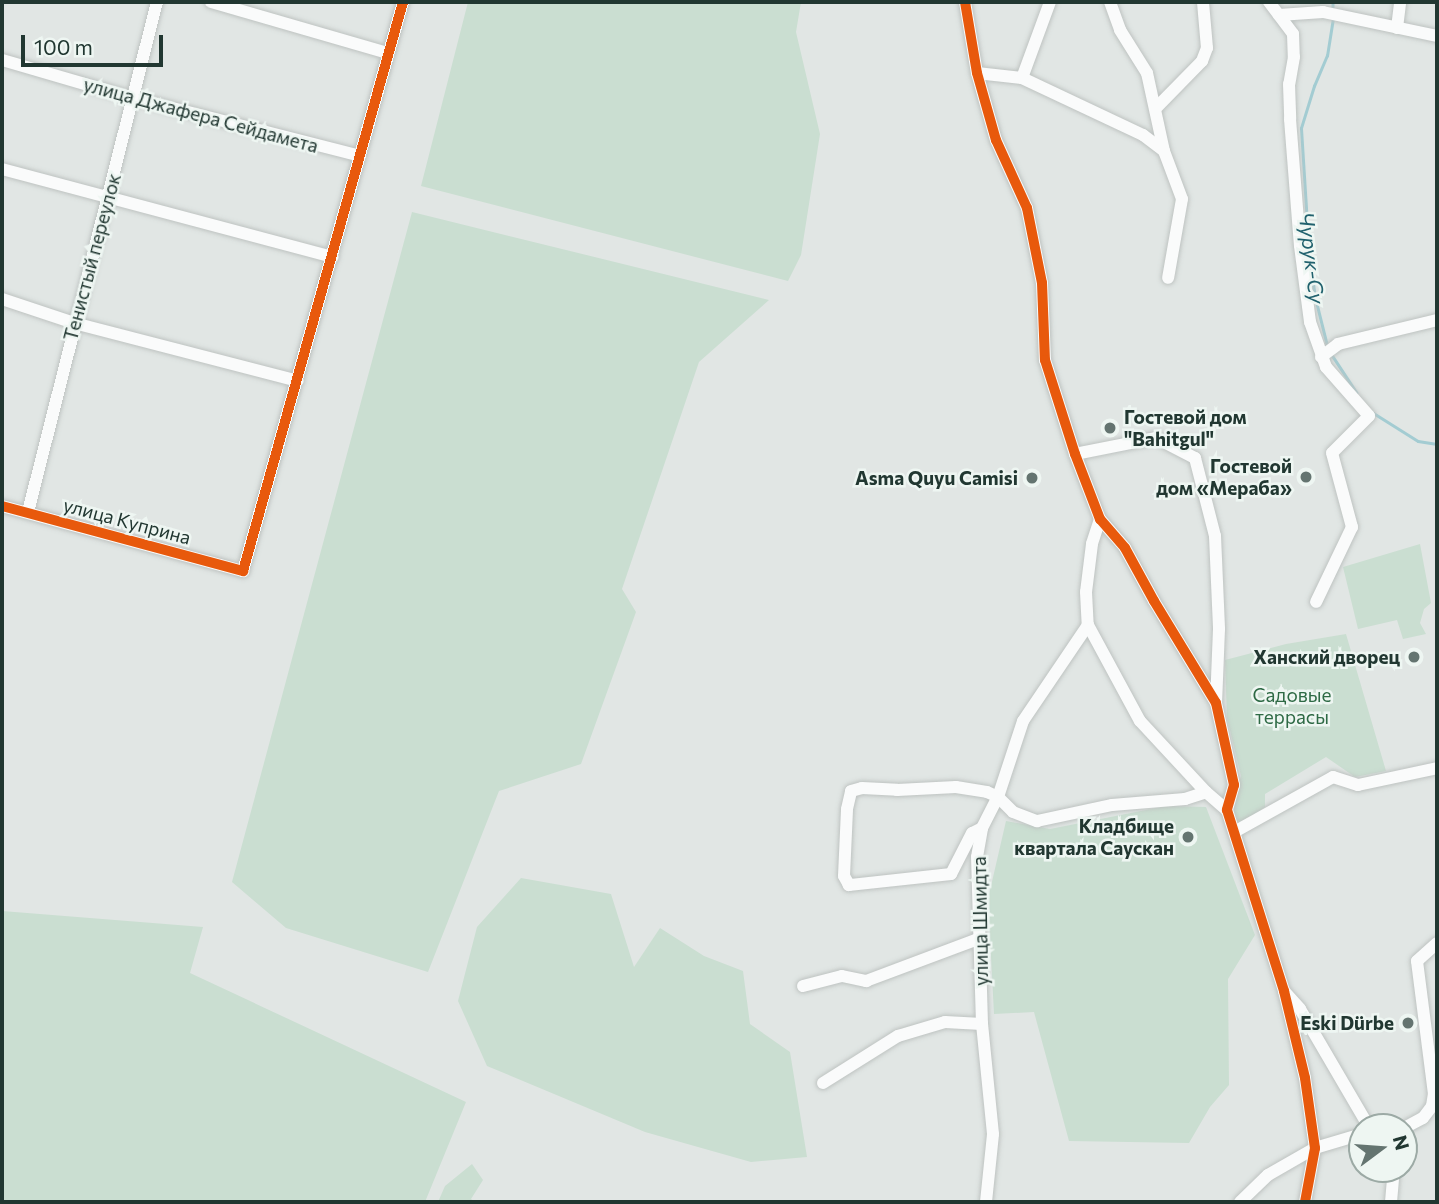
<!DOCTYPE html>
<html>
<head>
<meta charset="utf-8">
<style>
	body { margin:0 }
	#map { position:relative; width:1439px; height:1204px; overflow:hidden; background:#e1e6e4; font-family:Commissioner,sans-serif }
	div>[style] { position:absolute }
	.green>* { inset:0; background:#caded1 }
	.stream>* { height:2.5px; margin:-1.25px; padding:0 1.25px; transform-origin:1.25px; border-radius:1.25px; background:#a3ccd2 }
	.roads { filter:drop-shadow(0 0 2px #bec3c1) drop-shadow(0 0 2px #bec3c1) }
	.minor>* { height:12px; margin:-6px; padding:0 6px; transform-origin:6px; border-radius:6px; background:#fafbfb }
	.cycleway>* { height:10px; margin:-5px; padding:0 5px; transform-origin:5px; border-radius:5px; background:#e8590c }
	.dots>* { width:19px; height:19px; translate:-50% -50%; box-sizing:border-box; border:4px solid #eef6f2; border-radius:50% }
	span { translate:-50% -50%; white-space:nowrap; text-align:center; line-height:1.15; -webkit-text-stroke:5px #eef6f2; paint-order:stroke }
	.street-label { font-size:19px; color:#213731 }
	.poi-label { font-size:19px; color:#213731; font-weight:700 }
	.left { translate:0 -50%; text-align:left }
	.right { translate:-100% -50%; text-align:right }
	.park-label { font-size:19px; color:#2e6a45 }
	.water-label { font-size:21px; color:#20616d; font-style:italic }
	.frame { position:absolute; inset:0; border:4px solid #213731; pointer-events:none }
	.north { position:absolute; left:1348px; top:1113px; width:70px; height:70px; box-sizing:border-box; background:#eef6f2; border:2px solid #9caaa5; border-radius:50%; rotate:74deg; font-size:19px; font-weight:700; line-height:28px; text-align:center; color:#213731 }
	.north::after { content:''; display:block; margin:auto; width:24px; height:32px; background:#647470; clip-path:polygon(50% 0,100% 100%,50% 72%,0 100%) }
	.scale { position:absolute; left:21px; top:35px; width:142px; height:32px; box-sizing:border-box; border:4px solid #213731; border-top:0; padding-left:9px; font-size:21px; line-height:24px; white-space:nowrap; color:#213731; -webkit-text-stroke:5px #eef6f2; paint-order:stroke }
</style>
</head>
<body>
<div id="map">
	<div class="green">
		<i style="clip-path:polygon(468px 2px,801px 2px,796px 32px,820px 134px,801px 255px,788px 281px,421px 186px)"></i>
		<i style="clip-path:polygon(412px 212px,769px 300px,699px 362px,622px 589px,636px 612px,581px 764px,499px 791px,428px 972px,286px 928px,232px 882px)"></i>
		<i style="clip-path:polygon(1420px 544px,1431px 603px,1424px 609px,1420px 623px,1426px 634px,1403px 639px,1397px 620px,1358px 629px,1343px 567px)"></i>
		<i style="clip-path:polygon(1346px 634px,1386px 771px,1355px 777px,1326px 757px,1265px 794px,1265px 807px,1245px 821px,1237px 821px,1232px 805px,1241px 776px,1227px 718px,1225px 660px,1286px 644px)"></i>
		<i style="clip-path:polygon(1166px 806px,1206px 807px,1255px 935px,1228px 979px,1229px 1085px,1210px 1107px,1189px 1143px,1069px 1141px,1034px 1012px,994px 1014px,988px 899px,1006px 821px,1050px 829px)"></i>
		<i style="clip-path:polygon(521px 878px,611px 894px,634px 967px,660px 928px,704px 956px,743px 971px,750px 1024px,790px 1052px,807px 1157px,751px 1162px,645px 1132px,487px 1066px,458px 1001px,477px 927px)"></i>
		<i style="clip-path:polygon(2px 911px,203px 927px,190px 973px,466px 1102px,425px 1202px,2px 1202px)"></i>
		<i style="clip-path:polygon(472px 1164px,483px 1180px,471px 1199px,475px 1202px,438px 1202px,445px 1186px)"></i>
	</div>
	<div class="stream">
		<i style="left:1333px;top:2px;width:5px;rotate:90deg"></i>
		<i style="left:1327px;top:346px;width:49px;rotate:-104deg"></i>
		<i style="left:1315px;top:298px;width:42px;rotate:-98.1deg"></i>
		<i style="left:1309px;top:256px;width:128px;rotate:-93.6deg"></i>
		<i style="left:1301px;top:128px;width:44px;rotate:-72.8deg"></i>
		<i style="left:1314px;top:86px;width:33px;rotate:-67deg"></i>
		<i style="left:1327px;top:56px;width:36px;rotate:-81deg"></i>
		<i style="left:1332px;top:355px;width:45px;rotate:56.7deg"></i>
		<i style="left:1372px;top:412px;width:54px;rotate:32.2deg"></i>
		<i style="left:1418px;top:441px;width:19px;rotate:9deg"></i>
	</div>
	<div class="roads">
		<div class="minor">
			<i style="left:211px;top:2px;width:184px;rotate:16.1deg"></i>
			<i style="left:965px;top:2px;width:72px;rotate:80.4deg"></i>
			<i style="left:977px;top:73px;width:70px;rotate:74.2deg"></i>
			<i style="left:996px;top:140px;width:75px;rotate:65.5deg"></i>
			<i style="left:1027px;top:208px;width:76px;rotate:78.7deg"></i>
			<i style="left:1042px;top:283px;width:77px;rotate:87.8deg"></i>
			<i style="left:1045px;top:360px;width:99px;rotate:72.3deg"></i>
			<i style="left:1075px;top:454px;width:70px;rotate:69deg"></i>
			<i style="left:1100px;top:519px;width:38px;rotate:49deg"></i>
			<i style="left:1125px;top:548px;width:60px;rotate:61.3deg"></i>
			<i style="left:1154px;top:601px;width:119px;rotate:58.7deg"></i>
			<i style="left:1216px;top:703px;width:84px;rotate:77.6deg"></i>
			<i style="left:1234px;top:785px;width:26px;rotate:106deg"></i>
			<i style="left:1227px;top:810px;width:190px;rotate:72.5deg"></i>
			<i style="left:1284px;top:991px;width:89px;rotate:76.4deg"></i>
			<i style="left:1305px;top:1078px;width:71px;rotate:81.9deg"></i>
			<i style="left:1315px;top:1148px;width:55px;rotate:100.5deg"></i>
			<i style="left:1110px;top:2px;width:30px;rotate:70deg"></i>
			<i style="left:1120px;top:30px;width:51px;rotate:57.9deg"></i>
			<i style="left:1147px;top:73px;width:80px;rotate:77.7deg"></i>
			<i style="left:1164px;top:151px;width:51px;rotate:69.4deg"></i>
			<i style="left:1182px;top:199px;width:80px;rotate:100deg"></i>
			<i style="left:1269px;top:2px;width:40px;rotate:53deg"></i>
			<i style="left:1293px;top:34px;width:23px;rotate:88deg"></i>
			<i style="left:1294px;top:57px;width:27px;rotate:100deg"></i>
			<i style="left:1289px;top:84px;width:35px;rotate:88deg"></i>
			<i style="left:1290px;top:119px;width:127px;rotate:85.5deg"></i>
			<i style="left:1300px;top:246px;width:77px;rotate:82.5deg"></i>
			<i style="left:1310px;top:322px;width:48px;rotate:70.4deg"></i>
			<i style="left:1326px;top:367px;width:65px;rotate:48.7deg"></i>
			<i style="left:1369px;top:416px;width:52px;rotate:135deg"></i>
			<i style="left:1332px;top:453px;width:77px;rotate:74.9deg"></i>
			<i style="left:1352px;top:527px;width:83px;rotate:115.6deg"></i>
			<i style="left:1279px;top:15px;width:44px;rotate:-3.9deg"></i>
			<i style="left:1323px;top:12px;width:116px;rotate:11.9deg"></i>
			<i style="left:1397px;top:28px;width:26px;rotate:-83deg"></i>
			<i style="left:2px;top:60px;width:136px;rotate:16.2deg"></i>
			<i style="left:133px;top:98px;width:234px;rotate:14.3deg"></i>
			<i style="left:977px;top:73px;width:45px;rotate:6.3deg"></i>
			<i style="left:1022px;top:78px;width:134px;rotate:25.2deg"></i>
			<i style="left:1143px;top:135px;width:26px;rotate:37deg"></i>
			<i style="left:1022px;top:78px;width:81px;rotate:-69.8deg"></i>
			<i style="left:1156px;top:108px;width:66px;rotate:-45.6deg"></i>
			<i style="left:1202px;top:61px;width:14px;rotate:-69deg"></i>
			<i style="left:1207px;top:48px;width:46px;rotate:-95deg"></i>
			<i style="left:2px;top:169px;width:342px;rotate:14.9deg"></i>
			<i style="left:2px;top:299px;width:76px;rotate:18.4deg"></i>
			<i style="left:74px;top:323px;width:231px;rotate:14.5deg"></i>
			<i style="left:1321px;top:357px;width:21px;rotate:-37deg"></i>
			<i style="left:1338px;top:344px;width:102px;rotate:-13.6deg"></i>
			<i style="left:1075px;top:454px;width:83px;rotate:-11.2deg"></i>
			<i style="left:1156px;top:438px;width:44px;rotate:27.1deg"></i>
			<i style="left:1195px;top:458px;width:81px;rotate:75.6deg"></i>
			<i style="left:1215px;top:536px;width:93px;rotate:87.5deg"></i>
			<i style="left:1219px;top:629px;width:74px;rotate:92.3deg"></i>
			<i style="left:2px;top:506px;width:250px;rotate:15.1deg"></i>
			<i style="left:243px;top:571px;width:591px;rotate:-74.29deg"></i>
			<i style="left:28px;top:512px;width:526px;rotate:-75.81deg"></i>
			<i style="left:1100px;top:519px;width:26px;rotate:108deg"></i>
			<i style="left:1092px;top:544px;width:48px;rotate:97.1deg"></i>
			<i style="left:1086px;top:592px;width:33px;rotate:87deg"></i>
			<i style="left:1088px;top:625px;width:109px;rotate:61.6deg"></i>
			<i style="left:1140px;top:721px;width:97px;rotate:47.1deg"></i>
			<i style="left:1206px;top:792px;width:28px;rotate:41deg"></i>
			<i style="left:982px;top:828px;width:11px;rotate:153deg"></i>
			<i style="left:972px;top:833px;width:46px;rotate:117.1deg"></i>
			<i style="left:951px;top:874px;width:103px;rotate:173.8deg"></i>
			<i style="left:849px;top:885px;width:10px;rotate:-119deg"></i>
			<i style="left:844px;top:876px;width:67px;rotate:-87.4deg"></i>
			<i style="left:847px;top:809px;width:18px;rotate:-77deg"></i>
			<i style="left:851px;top:791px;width:11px;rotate:-15deg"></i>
			<i style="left:862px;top:788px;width:35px;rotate:3deg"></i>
			<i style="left:897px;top:790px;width:59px;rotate:-2.9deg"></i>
			<i style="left:956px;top:787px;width:31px;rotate:9deg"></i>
			<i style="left:987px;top:792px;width:12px;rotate:24deg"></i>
			<i style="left:998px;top:797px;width:21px;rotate:45deg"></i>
			<i style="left:1013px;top:812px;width:26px;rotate:21deg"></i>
			<i style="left:1037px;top:821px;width:77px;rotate:-12deg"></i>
			<i style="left:1112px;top:805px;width:73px;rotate:-4.7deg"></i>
			<i style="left:1185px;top:799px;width:22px;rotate:-18deg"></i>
			<i style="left:1236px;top:831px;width:111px;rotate:-29.1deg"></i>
			<i style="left:1333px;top:777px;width:26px;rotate:18deg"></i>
			<i style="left:1358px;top:785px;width:81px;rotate:-12.1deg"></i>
			<i style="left:803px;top:986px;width:40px;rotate:-14.4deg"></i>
			<i style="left:842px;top:976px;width:25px;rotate:12deg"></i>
			<i style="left:866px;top:981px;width:120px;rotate:-20.6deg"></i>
			<i style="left:1284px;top:991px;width:24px;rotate:48deg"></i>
			<i style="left:1300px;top:1009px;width:137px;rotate:59.7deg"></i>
			<i style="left:823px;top:1083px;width:89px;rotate:-32.1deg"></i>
			<i style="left:898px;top:1036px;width:49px;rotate:-16.6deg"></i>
			<i style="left:945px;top:1022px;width:37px;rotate:3deg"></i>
			<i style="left:1404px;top:1128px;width:21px;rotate:-28deg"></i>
			<i style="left:1423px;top:1118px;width:15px;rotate:-53deg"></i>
			<i style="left:1432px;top:1106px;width:12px;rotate:-81deg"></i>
			<i style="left:1434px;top:1094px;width:134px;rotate:-97.3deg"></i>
			<i style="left:1417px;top:961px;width:27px;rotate:-42deg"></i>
			<i style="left:986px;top:1202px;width:68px;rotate:-84.1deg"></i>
			<i style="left:993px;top:1134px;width:111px;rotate:-95.7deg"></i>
			<i style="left:982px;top:1024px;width:167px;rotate:-91.7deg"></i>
			<i style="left:977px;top:857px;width:29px;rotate:-80deg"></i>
			<i style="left:982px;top:828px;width:35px;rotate:-63deg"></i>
			<i style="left:998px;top:797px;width:80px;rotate:-71.8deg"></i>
			<i style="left:1023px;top:721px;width:116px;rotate:-55.9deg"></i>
			<i style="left:1240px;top:1202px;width:39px;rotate:-44deg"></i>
			<i style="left:1268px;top:1175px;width:54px;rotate:-29.9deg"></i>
			<i style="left:1315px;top:1148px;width:49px;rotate:-16.6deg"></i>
			<i style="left:1391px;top:1202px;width:33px;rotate:-85deg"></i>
		</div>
	</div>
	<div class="cycleway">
		<i style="left:965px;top:2px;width:72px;rotate:80.4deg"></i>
		<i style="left:977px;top:73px;width:70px;rotate:74.2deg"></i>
		<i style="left:996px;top:140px;width:75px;rotate:65.5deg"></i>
		<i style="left:1027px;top:208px;width:76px;rotate:78.7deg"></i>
		<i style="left:1042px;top:283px;width:77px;rotate:87.8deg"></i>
		<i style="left:1045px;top:360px;width:99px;rotate:72.3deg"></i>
		<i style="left:1075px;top:454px;width:70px;rotate:69deg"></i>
		<i style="left:1100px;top:519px;width:38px;rotate:49deg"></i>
		<i style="left:1125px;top:548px;width:60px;rotate:61.3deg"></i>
		<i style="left:1154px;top:601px;width:119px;rotate:58.7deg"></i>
		<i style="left:1216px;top:703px;width:84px;rotate:77.6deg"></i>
		<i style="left:1234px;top:785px;width:26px;rotate:106deg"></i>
		<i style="left:1227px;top:810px;width:190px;rotate:72.5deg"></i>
		<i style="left:1284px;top:991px;width:89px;rotate:76.4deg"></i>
		<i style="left:1305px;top:1078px;width:71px;rotate:81.9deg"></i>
		<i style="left:1315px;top:1148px;width:55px;rotate:100.5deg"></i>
		<i style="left:2px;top:506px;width:250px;rotate:15.1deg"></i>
		<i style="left:243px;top:571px;width:591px;rotate:-74.29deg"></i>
	</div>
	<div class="dots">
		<i style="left:1110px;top:428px;background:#647470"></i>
		<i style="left:1306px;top:477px;background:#647470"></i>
		<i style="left:1032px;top:478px;background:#647470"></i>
		<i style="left:1414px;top:657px;background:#647470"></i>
		<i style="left:1188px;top:837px;background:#647470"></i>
		<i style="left:1408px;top:1023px;background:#647470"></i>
	</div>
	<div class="street-label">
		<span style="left:201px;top:115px;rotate:15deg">улица Джафера Сейдамета</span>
		<span style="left:92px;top:257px;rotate:-75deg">Тенистый переулок</span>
		<span style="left:127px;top:521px;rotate:15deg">улица Куприна</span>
		<span style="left:980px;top:921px;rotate:-91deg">улица Шмидта</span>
	</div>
	<div class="poi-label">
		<span class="left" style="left:1124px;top:428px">Гостевой дом<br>"Bahitgul"</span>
		<span class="right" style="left:1292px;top:477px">Гостевой<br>дом «Мераба»</span>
		<span class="right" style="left:1018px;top:478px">Asma Quyu Camisi</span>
		<span class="right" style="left:1400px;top:657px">Ханский дворец</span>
		<span class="right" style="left:1174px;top:837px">Кладбище<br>квартала Саускан</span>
		<span class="right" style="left:1394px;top:1023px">Eski Dürbe</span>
	</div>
	<div class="park-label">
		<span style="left:1292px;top:706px">Садовые<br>террасы</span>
	</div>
	<div class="water-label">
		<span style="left:1312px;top:258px;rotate:83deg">Чурук-Су</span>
	</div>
	<div class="frame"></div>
	<div class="north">N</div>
	<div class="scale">100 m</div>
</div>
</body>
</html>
